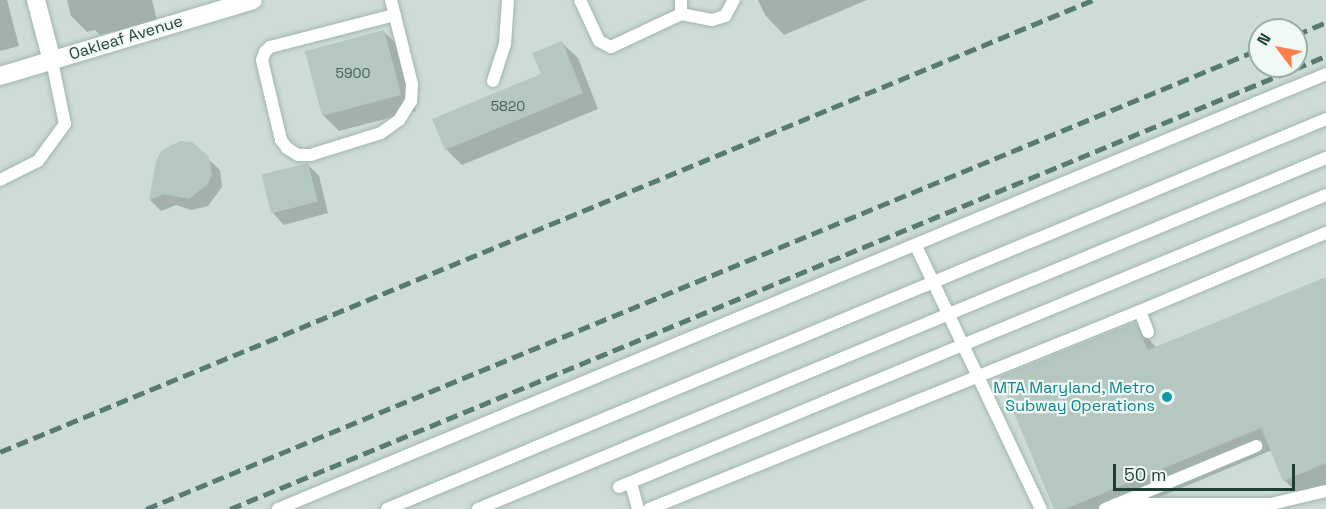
<!DOCTYPE html>
<html>
<head>
<meta charset="utf-8">
<style>
	body { margin:0 }
	#map { position:relative; width:1326px; height:509px; overflow:hidden; background:#dfece7; font-family:"Space Grotesk",sans-serif }
	div>[style] { position:absolute }
	.built>* { inset:0; background:#cddcd6 }
	.shadow>* { inset:0; background:#0003 }
	.building>* { inset:0; background:#b4c7c0; transform-origin:0 0 }
	.roads { filter:drop-shadow(0 0 2px #a1b4af) drop-shadow(0 0 2px #a1b4af) }
	.service>* { height:12px; margin:-6px; padding:0 6px; transform-origin:6px; border-radius:6px; background:#fff }
	.minor>* { height:18px; margin:-9px; padding:0 9px; transform-origin:9px; border-radius:9px; background:#fff }
	.rail>* { height:4.5px; margin-top:-2.25px; transform-origin:0; background:repeating-linear-gradient(90deg,#587a72 0 12px,transparent 0 18px) }
	.dots>* { width:16px; height:16px; translate:-50% -50%; box-sizing:border-box; border:3px solid #f0f8f4; border-radius:50% }
	span { translate:-50% -50%; white-space:nowrap; text-align:center; line-height:1.15; -webkit-text-stroke:4.5px #f0f8f4; paint-order:stroke }
	.number-label { font-size:14px; color:#446059 }
	.number-label span { -webkit-text-stroke-width:0 }
	.street-label { font-size:16px; color:#1e3e37 }
	.culture-label { font-size:16px; color:#0d838f }
	.right { translate:-100% -50%; text-align:right }
	.north { position:absolute; left:1248px; top:18px; width:60px; height:60px; box-sizing:border-box; background:#f0f8f4; border:2px solid #9caea8; border-radius:50%; rotate:302deg; font-size:16px; font-weight:700; line-height:24px; text-align:center; color:#1e3e37 }
	.north::after { content:''; display:block; margin:auto; width:21px; height:27px; background:#ff7e4a; clip-path:polygon(50% 0,100% 100%,50% 72%,0 100%) }
	.scale { position:absolute; left:1113px; top:464px; width:182px; height:27px; box-sizing:border-box; border:3px solid #1e3e37; border-top:0; padding-left:8px; font-size:18px; line-height:21px; white-space:nowrap; color:#1e3e37; -webkit-text-stroke:4px #f0f8f4; paint-order:stroke }
</style>
</head>
<body>
<div id="map">
	<div class="built">
		<i style="clip-path:polygon(evenodd,0 0,1326px 0,1326px 509px,0 509px,0 0,1260px 30px,1296px 30px,1296px 66px,1260px 66px,1260px 30px)"></i>
	</div>
	<div class="shadow">
		<i style="clip-path:polygon(0 0,7px 0,19px 46px,0 51px)"></i>
		<i style="clip-path:polygon(67px 0,152px 0,158px 24px,117px 35px,114px 31px,100px 35px,95px 30px,87px 32px,71px 16px)"></i>
		<i style="clip-path:polygon(758px 0,867px 0,784px 35px,765px 15px)"></i>
		<i style="clip-path:polygon(384px 32px,400px 47px,416px 111px,339px 131px,323px 115px)"></i>
		<i style="clip-path:polygon(562px 43px,578px 58px,598px 109px,462px 165px,446px 149px,543px 75px)"></i>
		<i style="clip-path:polygon(192px 144px,220px 170px,222px 187px,208px 206px,192px 210px,176px 205px,161px 211px,150px 200px,157px 161px,171px 145px)"></i>
		<i style="clip-path:polygon(308px 165px,319px 176px,328px 213px,284px 225px,273px 213px)"></i>
		<i style="clip-path:polygon(1326px 278px,1326px 490px,1304px 500px,1284px 480px,1272px 450px,1131px 509px,1055px 509px,1135px 324px,1157px 348px)"></i>
	</div>
	<div class="building">
		<i style="left:384px;top:30px;width:67px;height:82px;rotate:75deg"></i>
		<i style="clip-path:polygon(562px 41px,583px 93px,445px 150px,432px 119px,541px 74px,532px 53px)"></i>
		<i style="clip-path:polygon(180px 141px,192px 142px,209px 157px,212px 175px,208px 184px,189px 199px,164px 194px,149px 200px,156px 161px,161px 151px)"></i>
		<i style="left:308px;top:163px;width:40px;height:48px;rotate:76deg"></i>
		<i style="clip-path:polygon(1326px 277px,1326px 463px,1283px 481px,1261px 428px,1065px 509px,1054px 509px,999px 377px,1135px 322px,1148px 350px)"></i>
	</div>
	<div class="roads">
		<div class="service">
			<i style="left:391px;top:0;width:87px;rotate:76deg"></i>
			<i style="left:412px;top:84px;width:17px;rotate:93deg"></i>
			<i style="left:411px;top:101px;width:22px;rotate:122deg"></i>
			<i style="left:399px;top:120px;width:22px;rotate:144deg"></i>
			<i style="left:381px;top:133px;width:73px;rotate:162.6deg"></i>
			<i style="left:311px;top:155px;width:13px;rotate:180deg"></i>
			<i style="left:298px;top:155px;width:13px;rotate:-148deg"></i>
			<i style="left:287px;top:148px;width:10px;rotate:-127deg"></i>
			<i style="left:281px;top:140px;width:82px;rotate:-103.4deg"></i>
			<i style="left:262px;top:60px;width:9px;rotate:-69deg"></i>
			<i style="left:265px;top:52px;width:7px;rotate:-45deg"></i>
			<i style="left:270px;top:47px;width:129px;rotate:-14.4deg"></i>
			<i style="left:580px;top:0;width:45px;rotate:65.1deg"></i>
			<i style="left:599px;top:41px;width:13px;rotate:27deg"></i>
			<i style="left:611px;top:47px;width:77px;rotate:-25.2deg"></i>
			<i style="left:681px;top:14px;width:14px;rotate:-90deg"></i>
			<i style="left:681px;top:14px;width:32px;rotate:11deg"></i>
			<i style="left:712px;top:20px;width:14px;rotate:-17deg"></i>
			<i style="left:725px;top:16px;width:18px;rotate:-61deg"></i>
			<i style="left:493px;top:81px;width:39px;rotate:-72deg"></i>
			<i style="left:505px;top:44px;width:44px;rotate:-86.1deg"></i>
			<i style="left:0;top:180px;width:42px;rotate:-26.6deg"></i>
			<i style="left:38px;top:161px;width:46px;rotate:-53.9deg"></i>
			<i style="left:65px;top:124px;width:64px;rotate:-101.7deg"></i>
			<i style="left:916px;top:246px;width:291px;rotate:64.6deg"></i>
			<i style="left:1148px;top:332px;width:22px;rotate:-111deg"></i>
			<i style="left:1140px;top:311px;width:202px;rotate:-22.8deg"></i>
			<i style="left:631px;top:483px;width:27px;rotate:75deg"></i>
			<i style="left:619px;top:487px;width:765px;rotate:-22.44deg"></i>
			<i style="left:278px;top:509px;width:1135px;rotate:-22.54deg"></i>
			<i style="left:387px;top:509px;width:1017px;rotate:-22.55deg"></i>
			<i style="left:478px;top:509px;width:918px;rotate:-22.49deg"></i>
			<i style="left:649px;top:509px;width:529px;rotate:-21.96deg"></i>
			<i style="left:1105px;top:509px;width:164px;rotate:-22.6deg"></i>
			<i style="left:1116px;top:509px;width:5px;rotate:-79deg"></i>
			<i style="left:1117px;top:504px;width:154px"></i>
			<i style="left:1271px;top:504px;width:57px;rotate:-13.3deg"></i>
		</div>
		<div class="minor">
			<i style="left:36px;top:0;width:63px;rotate:75.3deg"></i>
			<i style="left:0;top:76px;width:264px;rotate:-16.7deg"></i>
		</div>
	</div>
	<div class="rail">
		<i style="left:1296px;top:35px;width:33px;rotate:-23deg"></i>
		<i style="left:0;top:452px;width:1183px;rotate:-22.47deg"></i>
		<i style="left:146px;top:509px;width:1205px;rotate:-22.44deg"></i>
		<i style="left:230px;top:509px;width:1186px;rotate:-22.46deg"></i>
	</div>
	<div class="dots">
		<i style="left:1167px;top:397px;background:#0f9aa8"></i>
	</div>
	<div class="number-label">
		<span style="left:353px;top:73px">5900</span>
		<span style="left:508px;top:106px">5820</span>
	</div>
	<div class="street-label">
		<span style="left:126px;top:38px;rotate:-17deg">Oakleaf Avenue</span>
	</div>
	<div class="culture-label">
		<span class="right" style="left:1155px;top:397px">MTA Maryland, Metro<br>Subway Operations</span>
	</div>
	<div class="north">N</div>
	<div class="scale">50 m</div>
</div>
</body>
</html>
